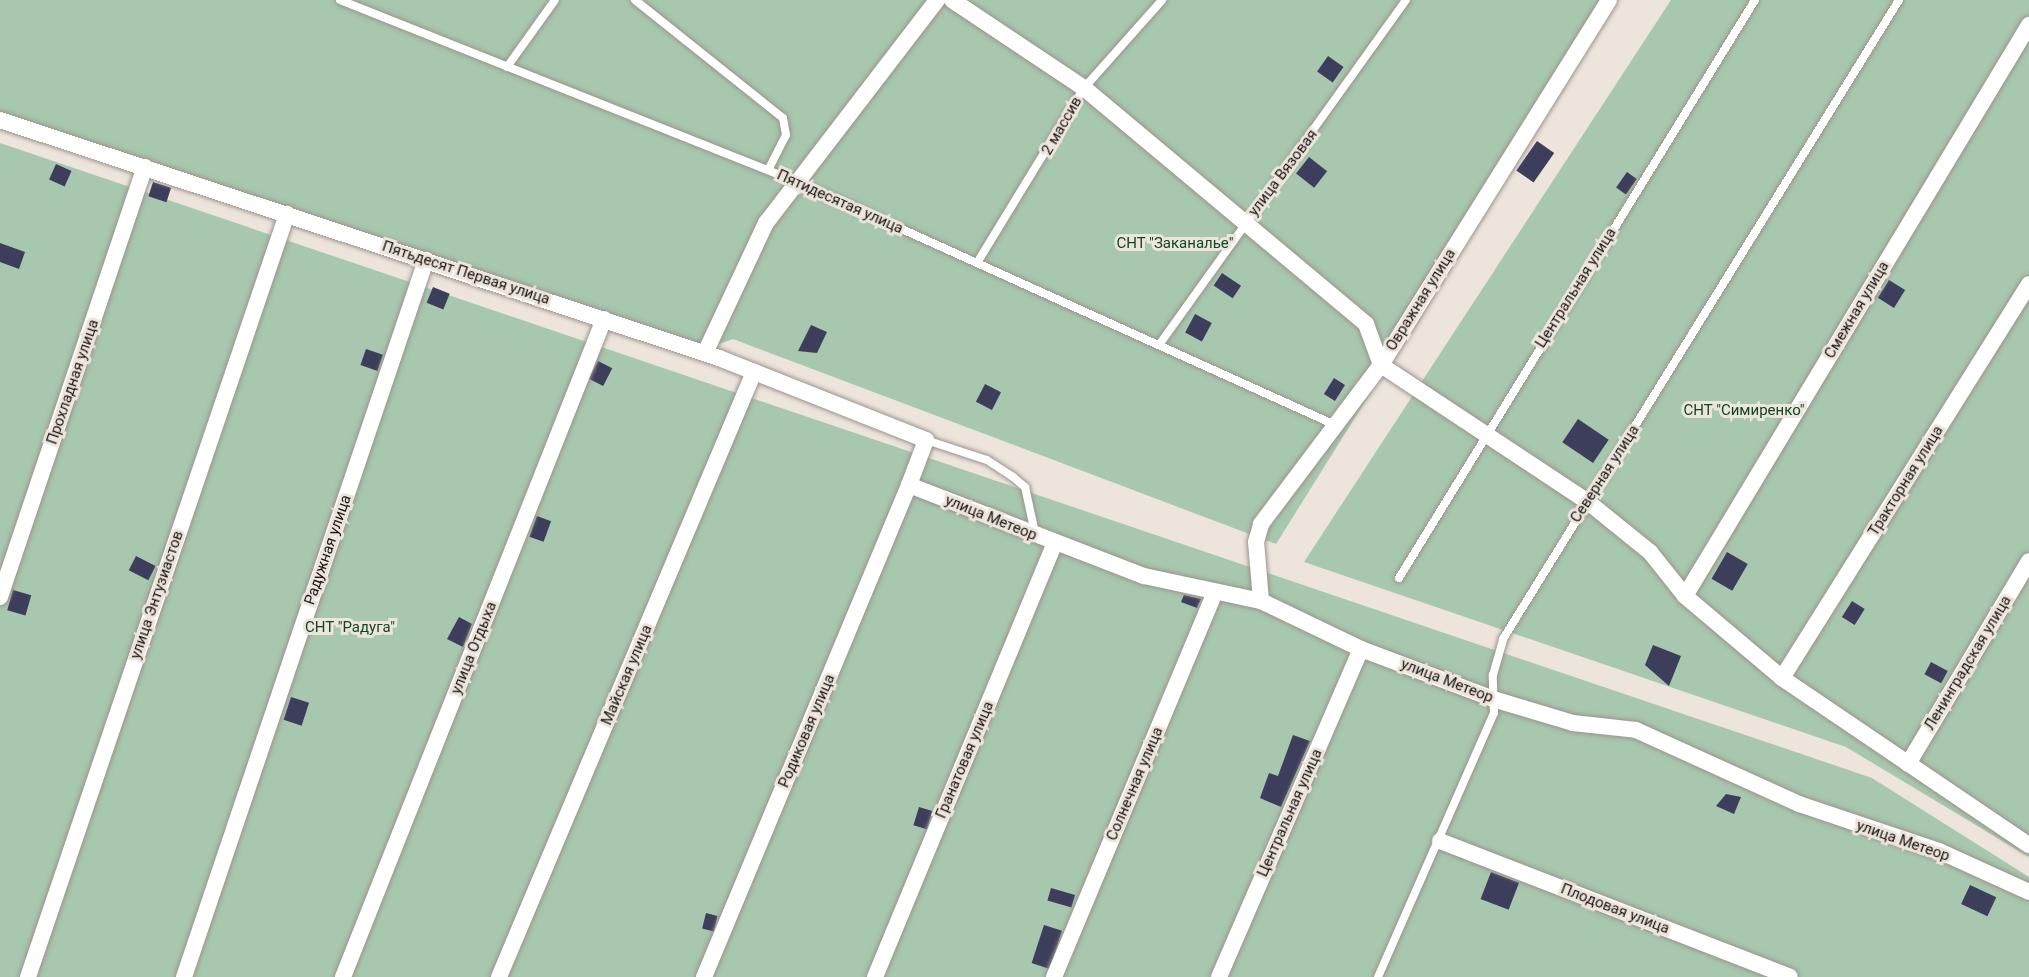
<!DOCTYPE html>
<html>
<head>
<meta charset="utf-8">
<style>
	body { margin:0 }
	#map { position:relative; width:2029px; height:977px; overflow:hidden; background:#ede4dc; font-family:Roboto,sans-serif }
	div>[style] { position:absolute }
	.green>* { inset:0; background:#a7c7ae }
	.building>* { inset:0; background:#3d3d5c; transform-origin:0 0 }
	.roads { filter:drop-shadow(0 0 2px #9b938c) drop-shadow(0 0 2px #9b938c) }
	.lane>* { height:8px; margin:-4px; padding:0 4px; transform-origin:4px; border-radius:4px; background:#fff }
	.street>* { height:16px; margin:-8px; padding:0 8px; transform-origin:8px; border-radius:8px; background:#fff }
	span { translate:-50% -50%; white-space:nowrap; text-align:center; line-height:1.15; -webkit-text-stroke:6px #ede4dc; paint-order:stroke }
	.street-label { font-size:15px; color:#181512 }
	.park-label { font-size:15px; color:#0f4623 }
</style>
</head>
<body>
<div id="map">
	<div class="green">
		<i style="clip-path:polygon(0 0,1616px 0,1276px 544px,733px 339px,688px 355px,0 119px)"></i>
		<i style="clip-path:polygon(1671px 0,2029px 0,2029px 857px,1846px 747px,1304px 562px)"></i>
		<i style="clip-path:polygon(0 143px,1872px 778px,2029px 877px,2029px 977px,0 977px)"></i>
	</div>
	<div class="building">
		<i style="left:1328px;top:56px;width:19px;height:19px;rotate:35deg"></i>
		<i style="left:1537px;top:141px;width:21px;height:36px;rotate:35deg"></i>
		<i style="left:1309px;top:157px;width:23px;height:21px;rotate:38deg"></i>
		<i style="left:56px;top:164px;width:17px;height:17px;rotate:24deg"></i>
		<i style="left:1627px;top:172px;width:12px;height:19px;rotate:35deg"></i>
		<i style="left:153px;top:182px;width:19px;height:15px;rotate:18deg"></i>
		<i style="clip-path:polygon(0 243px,25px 252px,19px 269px,0 262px)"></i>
		<i style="left:1222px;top:273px;width:23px;height:15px;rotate:34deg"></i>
		<i style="left:1889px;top:280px;width:19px;height:21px;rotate:32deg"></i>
		<i style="left:433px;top:287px;width:18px;height:17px;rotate:22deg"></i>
		<i style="left:1195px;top:314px;width:19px;height:21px;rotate:28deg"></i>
		<i style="clip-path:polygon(811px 325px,827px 332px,817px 353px,798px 351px)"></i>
		<i style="left:366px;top:349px;width:18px;height:17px;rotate:19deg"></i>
		<i style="left:598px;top:361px;width:16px;height:20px;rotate:27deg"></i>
		<i style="left:1334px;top:378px;width:13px;height:19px;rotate:32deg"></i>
		<i style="left:985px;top:384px;width:18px;height:20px;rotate:27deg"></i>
		<i style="left:1578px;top:419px;width:37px;height:28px;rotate:34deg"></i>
		<i style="left:537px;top:516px;width:15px;height:22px;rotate:20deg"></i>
		<i style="left:1727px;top:552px;width:24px;height:31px;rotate:30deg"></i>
		<i style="left:136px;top:556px;width:22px;height:16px;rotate:27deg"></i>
		<i style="left:13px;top:590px;width:19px;height:21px;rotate:16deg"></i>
		<i style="clip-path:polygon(1184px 595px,1201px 599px,1197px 608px,1181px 602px)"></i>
		<i style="left:1852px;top:601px;width:15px;height:19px;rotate:32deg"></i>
		<i style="clip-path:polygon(459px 617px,472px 624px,463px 647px,447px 639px)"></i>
		<i style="clip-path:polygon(1653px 645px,1681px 656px,1669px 686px,1645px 665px)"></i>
		<i style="left:1931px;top:662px;width:19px;height:14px;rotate:28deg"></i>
		<i style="left:291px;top:697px;width:19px;height:24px;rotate:18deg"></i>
		<i style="clip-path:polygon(1293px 735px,1310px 741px,1281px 807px,1260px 798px,1269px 773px,1278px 776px)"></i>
		<i style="clip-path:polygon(1726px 794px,1741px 797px,1734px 814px,1716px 806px)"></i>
		<i style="left:919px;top:807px;width:14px;height:19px;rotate:17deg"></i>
		<i style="left:1491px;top:872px;width:30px;height:29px;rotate:21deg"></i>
		<i style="left:1970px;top:885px;width:29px;height:21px;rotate:25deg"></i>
		<i style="left:1051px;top:888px;width:25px;height:13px;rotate:16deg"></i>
		<i style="left:706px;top:913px;width:12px;height:16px;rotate:14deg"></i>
		<i style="left:1044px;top:925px;width:19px;height:40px;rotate:18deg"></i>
	</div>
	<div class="roads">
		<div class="lane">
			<i style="left:340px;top:0;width:495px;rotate:21.7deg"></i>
			<i style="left:800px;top:183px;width:585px;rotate:24.33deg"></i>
			<i style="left:635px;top:0;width:189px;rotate:38.6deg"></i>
			<i style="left:783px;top:118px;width:17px;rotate:80deg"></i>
			<i style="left:786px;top:135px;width:39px;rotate:117deg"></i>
			<i style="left:507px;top:67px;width:82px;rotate:-54.4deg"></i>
			<i style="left:977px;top:263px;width:205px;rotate:-58.6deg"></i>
			<i style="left:1084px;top:88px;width:118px;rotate:-48.4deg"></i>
			<i style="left:1159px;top:345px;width:424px;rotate:-54.4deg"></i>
			<i style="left:926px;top:440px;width:64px;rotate:18.2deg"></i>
			<i style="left:987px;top:460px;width:31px;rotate:33deg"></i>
			<i style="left:1013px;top:477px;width:16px;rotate:40deg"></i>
			<i style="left:1025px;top:487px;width:47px;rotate:77.7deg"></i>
			<i style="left:1399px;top:578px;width:679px;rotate:-58.37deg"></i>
			<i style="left:1378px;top:977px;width:288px;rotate:-66.3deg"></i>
			<i style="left:1494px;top:713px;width:38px;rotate:-92deg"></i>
			<i style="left:1493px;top:675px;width:37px;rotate:-74deg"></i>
			<i style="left:1503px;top:639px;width:752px;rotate:-58.21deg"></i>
		</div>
		<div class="street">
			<i style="left:952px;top:0;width:159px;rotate:33.7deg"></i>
			<i style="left:1084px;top:88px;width:368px;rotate:39.9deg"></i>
			<i style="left:1366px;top:324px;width:44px;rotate:69.9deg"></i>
			<i style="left:1381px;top:365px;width:248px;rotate:33.5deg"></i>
			<i style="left:1588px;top:502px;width:80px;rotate:38.9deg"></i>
			<i style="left:1650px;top:552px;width:56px;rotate:51.5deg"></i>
			<i style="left:1685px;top:596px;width:127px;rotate:40.2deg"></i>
			<i style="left:1782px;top:678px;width:298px;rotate:34.1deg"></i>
			<i style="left:0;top:120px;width:757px;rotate:18.32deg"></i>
			<i style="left:719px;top:358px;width:223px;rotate:21.6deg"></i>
			<i style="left:926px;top:440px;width:48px;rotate:110.7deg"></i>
			<i style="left:909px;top:485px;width:252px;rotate:21.2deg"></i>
			<i style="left:1144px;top:576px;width:120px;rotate:12.1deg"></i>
			<i style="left:1261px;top:601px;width:111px;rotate:25.6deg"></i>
			<i style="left:1361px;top:649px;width:141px;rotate:20.7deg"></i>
			<i style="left:1493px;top:699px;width:84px;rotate:16.7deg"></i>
			<i style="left:1573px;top:723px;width:63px;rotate:6.3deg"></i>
			<i style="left:1636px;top:730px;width:179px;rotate:24.4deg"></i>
			<i style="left:1799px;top:804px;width:148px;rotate:18.6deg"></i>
			<i style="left:1939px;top:851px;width:99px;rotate:24.5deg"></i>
			<i style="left:705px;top:353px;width:144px;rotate:-64.9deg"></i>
			<i style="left:766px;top:223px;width:281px;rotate:-52.5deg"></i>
			<i style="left:1685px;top:596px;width:667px;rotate:-58.93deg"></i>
			<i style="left:0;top:597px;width:454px;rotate:-71.4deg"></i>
			<i style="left:1261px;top:601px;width:59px;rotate:-94.8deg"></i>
			<i style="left:1256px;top:542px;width:19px;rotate:-74deg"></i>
			<i style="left:1261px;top:524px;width:199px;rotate:-53deg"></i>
			<i style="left:1381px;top:365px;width:430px;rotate:-58deg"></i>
			<i style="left:1782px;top:678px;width:465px;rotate:-57.9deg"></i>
			<i style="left:1908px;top:764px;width:236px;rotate:-59.2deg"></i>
			<i style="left:1440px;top:841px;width:375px;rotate:21.2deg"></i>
			<i style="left:28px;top:977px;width:806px;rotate:-71.25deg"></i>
			<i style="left:184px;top:977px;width:757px;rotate:-71.35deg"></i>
			<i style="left:343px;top:977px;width:708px;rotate:-68.36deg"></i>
			<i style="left:499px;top:977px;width:657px;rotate:-67.15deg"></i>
			<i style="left:704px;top:977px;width:533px;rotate:-67.38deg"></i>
			<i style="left:875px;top:977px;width:470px;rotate:-67.5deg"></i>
			<i style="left:1054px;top:977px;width:417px;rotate:-67.3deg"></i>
			<i style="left:1219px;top:977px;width:357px;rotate:-66.6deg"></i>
		</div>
	</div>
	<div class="street-label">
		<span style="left:1062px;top:126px;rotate:-60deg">2 массив</span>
		<span style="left:1283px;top:173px;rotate:-53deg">улица Вязовая</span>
		<span style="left:840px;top:202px;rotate:24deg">Пятидесятая улица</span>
		<span style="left:466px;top:273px;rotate:18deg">Пятьдесят Первая улица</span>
		<span style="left:1576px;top:288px;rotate:-58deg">Центральная улица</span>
		<span style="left:1421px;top:300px;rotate:-58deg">Овражная улица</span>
		<span style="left:1857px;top:310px;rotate:-59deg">Смежная улица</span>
		<span style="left:73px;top:382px;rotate:-71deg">Прохладная улица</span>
		<span style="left:1605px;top:474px;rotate:-57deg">Северная улица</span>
		<span style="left:1906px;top:481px;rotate:-58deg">Тракторная улица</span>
		<span style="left:991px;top:518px;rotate:22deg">улица Метеор</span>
		<span style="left:328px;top:550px;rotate:-71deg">Радужная улица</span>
		<span style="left:157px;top:595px;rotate:-71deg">улица Энтузиастов</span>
		<span style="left:474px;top:648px;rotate:-68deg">улица Отдыха</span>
		<span style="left:1968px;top:663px;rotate:-59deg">Ленинградская улица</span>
		<span style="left:627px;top:675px;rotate:-67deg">Майская улица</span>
		<span style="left:1447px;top:681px;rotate:21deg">улица Метеор</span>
		<span style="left:807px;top:731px;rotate:-67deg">Родиковая улица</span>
		<span style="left:965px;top:760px;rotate:-67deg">Гранатовая улица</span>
		<span style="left:1135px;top:784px;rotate:-67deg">Солнечная улица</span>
		<span style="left:1290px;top:813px;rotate:-66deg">Центральная улица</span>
		<span style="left:1903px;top:841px;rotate:19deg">улица Метеор</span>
		<span style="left:1615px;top:909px;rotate:21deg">Плодовая улица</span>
	</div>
	<div class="park-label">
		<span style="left:1175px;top:244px">СНТ "Заканалье"</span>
		<span style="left:1744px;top:411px">СНТ "Симиренко"</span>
		<span style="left:350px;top:628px">СНТ "Радуга"</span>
	</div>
</div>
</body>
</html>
